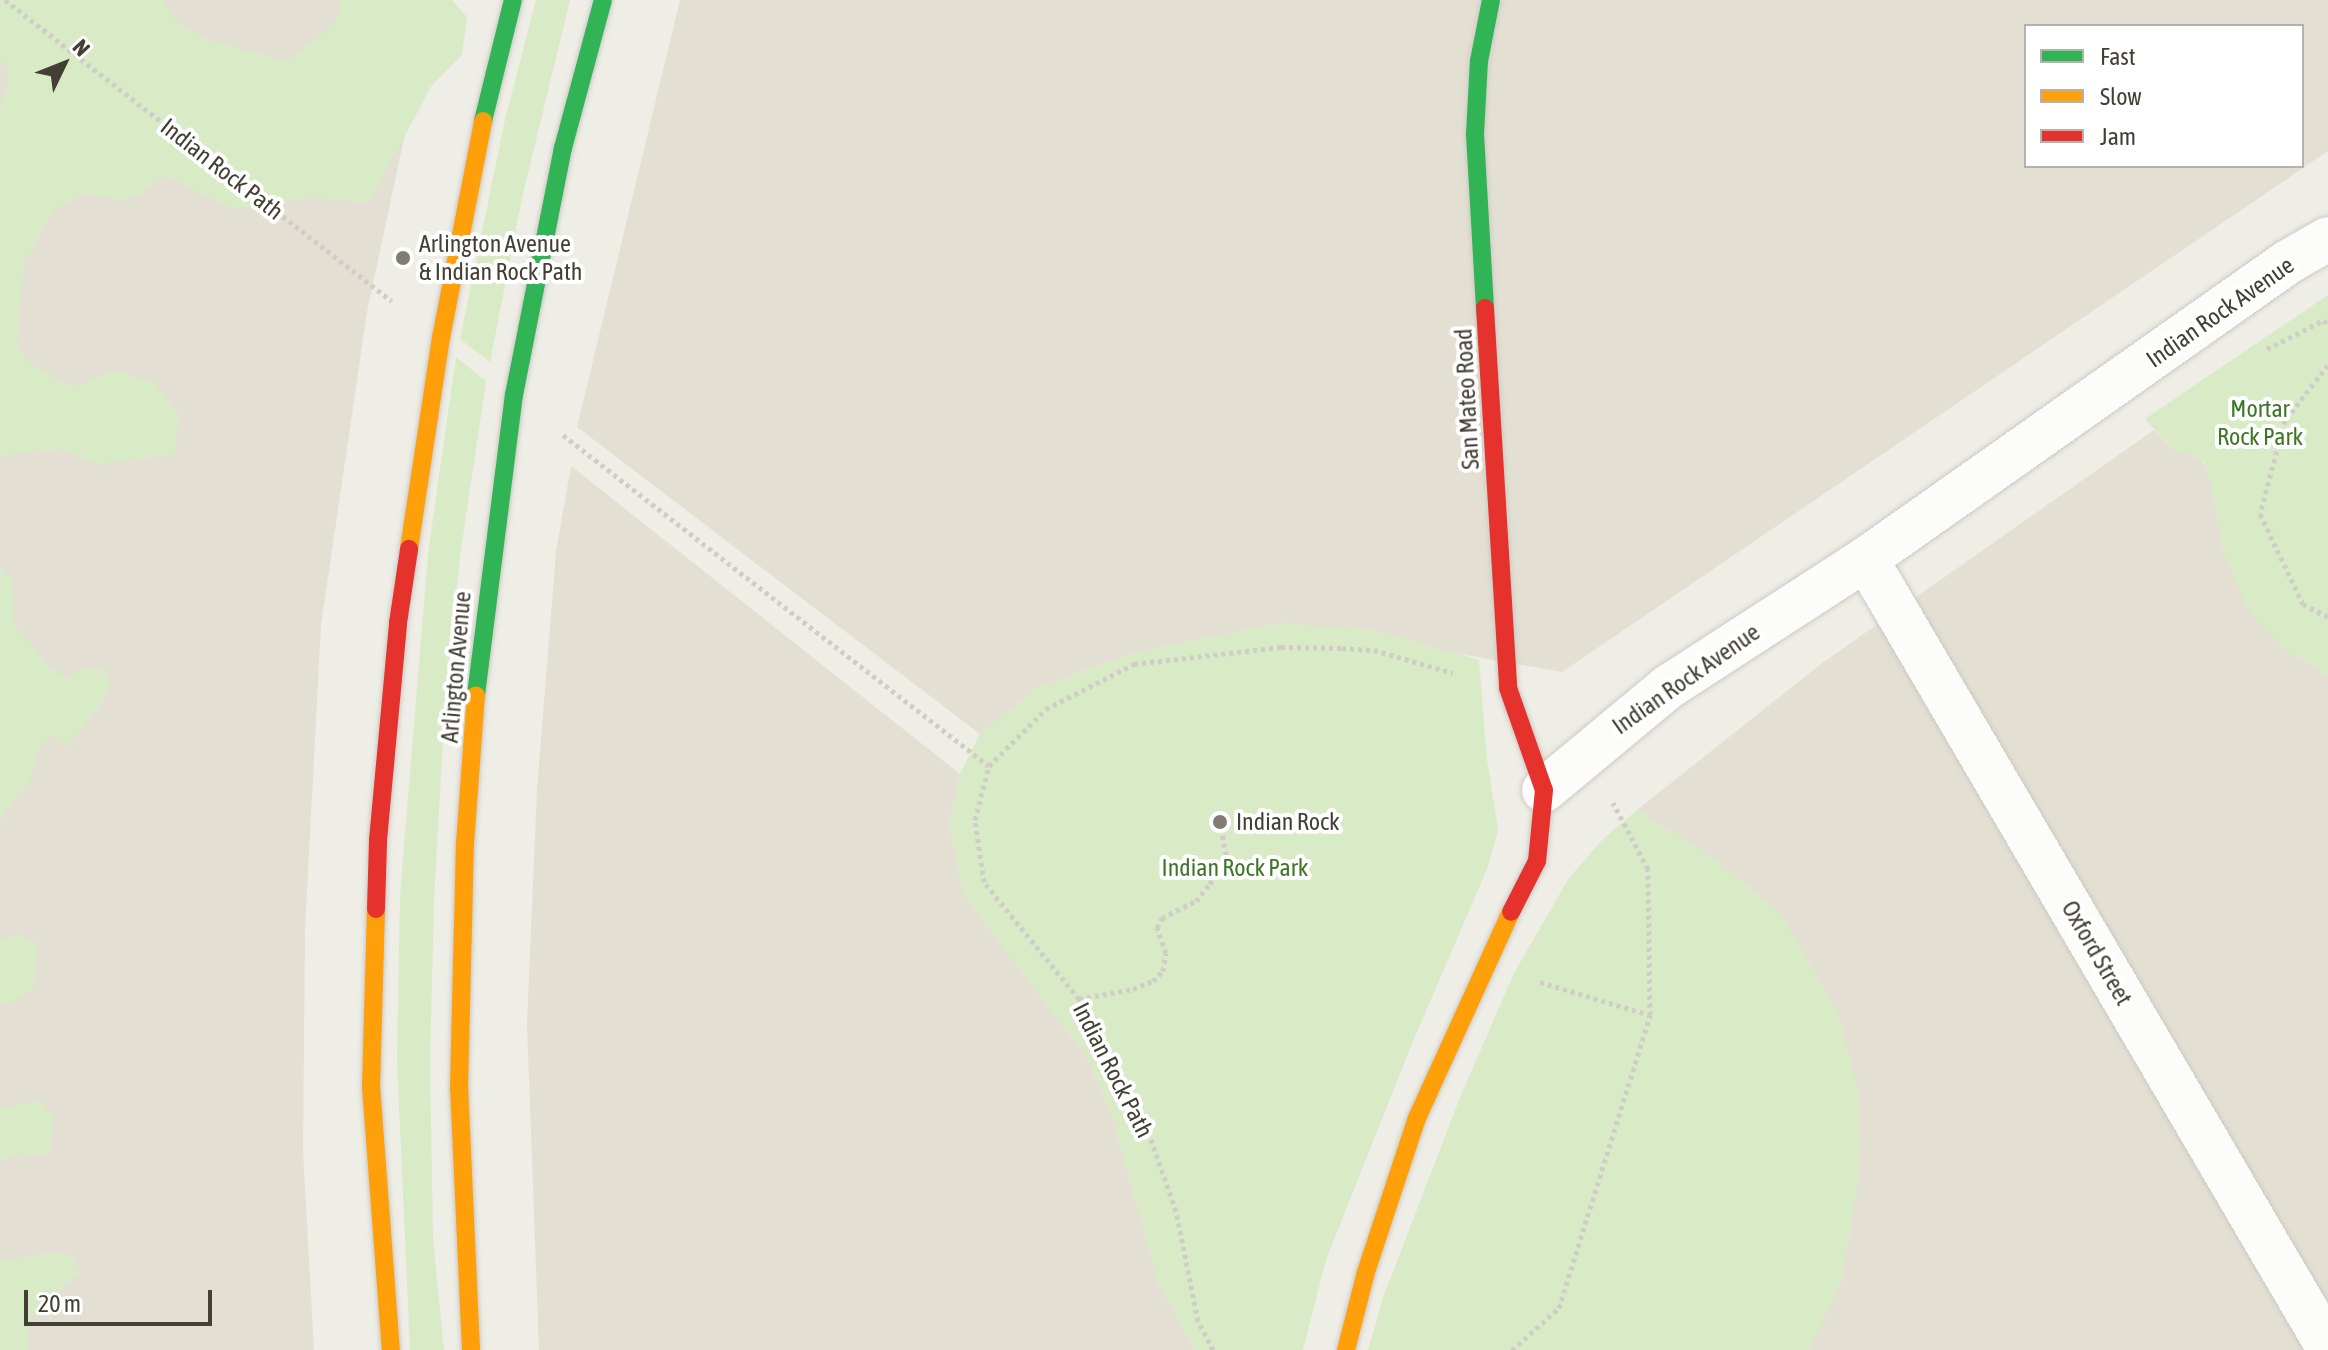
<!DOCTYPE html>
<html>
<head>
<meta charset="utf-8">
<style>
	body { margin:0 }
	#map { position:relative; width:2328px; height:1350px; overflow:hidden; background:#eeede6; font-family:"Asap Condensed",sans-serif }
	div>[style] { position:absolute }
	.residential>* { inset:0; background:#e3dfd3 }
	.green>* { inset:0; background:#d9eac6 }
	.path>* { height:5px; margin-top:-2.5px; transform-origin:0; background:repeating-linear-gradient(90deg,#d0cdc9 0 4px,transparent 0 8px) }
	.roads { filter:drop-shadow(0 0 2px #cccac4) drop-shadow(0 0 2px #cccac4) }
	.street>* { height:44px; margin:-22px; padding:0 22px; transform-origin:22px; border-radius:22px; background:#fcfcfb }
	.fast>* { height:18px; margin:-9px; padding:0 9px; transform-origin:9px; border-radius:9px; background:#30b455 }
	.slow>* { height:18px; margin:-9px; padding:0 9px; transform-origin:9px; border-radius:9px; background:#ff9f0a }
	.jam>* { height:18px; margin:-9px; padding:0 9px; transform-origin:9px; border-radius:9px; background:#e5322d }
	.dots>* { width:22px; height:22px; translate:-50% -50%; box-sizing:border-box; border:4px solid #fff; border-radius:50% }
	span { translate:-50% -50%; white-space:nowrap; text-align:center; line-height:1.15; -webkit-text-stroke:8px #fff; paint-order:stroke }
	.street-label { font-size:24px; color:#443f34 }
	.poi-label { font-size:24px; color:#443f34 }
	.left { translate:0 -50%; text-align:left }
	.park-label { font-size:24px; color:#3e7527 }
	.legend { position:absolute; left:2024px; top:24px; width:280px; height:144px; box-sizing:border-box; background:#fff; border:2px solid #b4b2ae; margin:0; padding:10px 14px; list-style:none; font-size:24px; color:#443f34 }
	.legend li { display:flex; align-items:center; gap:16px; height:40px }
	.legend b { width:40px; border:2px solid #b4b2ae }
	.north { position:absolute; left:24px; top:24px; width:80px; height:80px; -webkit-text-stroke:6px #fff; paint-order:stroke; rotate:47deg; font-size:22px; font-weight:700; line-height:32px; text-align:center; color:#443f34 }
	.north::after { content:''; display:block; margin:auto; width:28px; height:36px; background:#443f34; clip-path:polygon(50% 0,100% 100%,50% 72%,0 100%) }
	.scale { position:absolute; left:24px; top:1290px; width:188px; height:36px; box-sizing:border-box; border:4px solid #443f34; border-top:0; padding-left:10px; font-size:24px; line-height:28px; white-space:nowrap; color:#443f34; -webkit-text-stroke:6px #fff; paint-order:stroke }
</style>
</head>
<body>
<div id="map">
	<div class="residential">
		<i style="clip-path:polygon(0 0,440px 0,403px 143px,367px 312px,321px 625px,305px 929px,303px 1151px,314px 1350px,0 1350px)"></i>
		<i style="clip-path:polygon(evenodd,680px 0,2328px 0,2328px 151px,1562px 672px,1282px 623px,1138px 652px,1038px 687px,980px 734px,577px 427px,680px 0,2026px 26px,2302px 26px,2302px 166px,2026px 166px,2026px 26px)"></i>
		<i style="clip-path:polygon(2154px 430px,2175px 451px,2201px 458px,2210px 477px,2223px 551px,2283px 648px,2328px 676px,2328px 1350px,1808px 1350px,1842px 1280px,1839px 1015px,1780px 913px,1714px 859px,1637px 810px,1821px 664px)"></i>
		<i style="clip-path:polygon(571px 466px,960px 774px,949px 823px,963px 894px,1087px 1058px,1112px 1116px,1159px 1285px,1195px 1350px,539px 1350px,527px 1023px,537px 790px,556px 552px)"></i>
	</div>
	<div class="green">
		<i style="clip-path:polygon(0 0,163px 0,176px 22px,211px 41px,287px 61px,335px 23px,342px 0,452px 0,467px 17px,462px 55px,432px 85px,369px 203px,312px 198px,232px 209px,165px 176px,140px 195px,122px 201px,87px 193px,54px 211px,24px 263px,17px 342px,27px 361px,60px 381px,78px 386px,113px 370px,153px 383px,179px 413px,175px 455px,98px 464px,62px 449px,0 456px,0 107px,7px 90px,8px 70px,0 59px)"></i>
		<i style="clip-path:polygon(536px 0,570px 0,522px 198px,490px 362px,460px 339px,505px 120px)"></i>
		<i style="clip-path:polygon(2328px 295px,2328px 676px,2283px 648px,2247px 608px,2223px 551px,2210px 477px,2202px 458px,2175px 451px,2145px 419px)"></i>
		<i style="clip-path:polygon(456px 357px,486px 381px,460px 557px,445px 703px,434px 902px,430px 1060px,433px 1239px,444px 1350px,410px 1350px,397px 1060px,400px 896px,428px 554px)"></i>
		<i style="clip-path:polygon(0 569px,13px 582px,14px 624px,51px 669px,68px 679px,83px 669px,103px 669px,111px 686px,102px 704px,66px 748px,53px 735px,39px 748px,29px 785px,5px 810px,0 823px)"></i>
		<i style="clip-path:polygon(1282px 623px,1376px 630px,1479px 660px,1487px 759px,1498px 830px,1488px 867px,1413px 1041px,1326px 1260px,1303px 1350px,1195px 1350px,1159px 1285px,1112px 1116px,1087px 1058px,963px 894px,949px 823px,960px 774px,980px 734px,1038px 687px,1138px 652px)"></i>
		<i style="clip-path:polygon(1637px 810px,1714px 859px,1780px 913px,1839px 1015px,1859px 1097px,1860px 1141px,1858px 1182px,1842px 1280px,1827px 1313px,1808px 1350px,1368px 1350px,1384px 1295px,1459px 1100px,1514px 973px,1569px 878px,1603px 839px)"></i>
		<i style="clip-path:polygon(21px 934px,39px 945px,33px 989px,17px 1000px,0 1005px,0 939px)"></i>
		<i style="clip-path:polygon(39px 1101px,54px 1118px,49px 1154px,11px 1157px,0 1162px,0 1108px)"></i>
		<i style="clip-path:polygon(54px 1252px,73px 1256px,81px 1272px,37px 1309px,29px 1324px,28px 1350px,0 1350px,0 1260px)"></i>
	</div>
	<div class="path">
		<i style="left:5px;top:0;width:490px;rotate:37.9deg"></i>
		<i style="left:2267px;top:349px;width:64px;rotate:-27deg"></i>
		<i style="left:2324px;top:320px;width:7px;rotate:56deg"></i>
		<i style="left:2328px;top:365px;width:70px;rotate:128deg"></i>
		<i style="left:2285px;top:420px;width:97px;rotate:104.9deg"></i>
		<i style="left:2260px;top:514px;width:100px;rotate:64.5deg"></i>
		<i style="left:2303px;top:604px;width:28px;rotate:27deg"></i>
		<i style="left:563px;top:435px;width:539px;rotate:37.85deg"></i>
		<i style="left:1540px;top:982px;width:115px;rotate:16.7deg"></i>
		<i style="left:1079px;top:999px;width:55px;rotate:-10.5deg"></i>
		<i style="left:1133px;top:989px;width:22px;rotate:-22deg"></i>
		<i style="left:1153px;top:981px;width:14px;rotate:-45deg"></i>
		<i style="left:1163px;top:971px;width:18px;rotate:-81deg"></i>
		<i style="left:1166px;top:953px;width:27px;rotate:-110deg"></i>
		<i style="left:1157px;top:928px;width:11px;rotate:-63deg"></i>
		<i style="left:1162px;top:918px;width:38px;rotate:-27deg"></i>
		<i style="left:1196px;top:901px;width:22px;rotate:-51deg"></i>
		<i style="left:1210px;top:884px;width:33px;rotate:-61deg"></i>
		<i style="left:1226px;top:855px;width:34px;rotate:-100deg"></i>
		<i style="left:1213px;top:1350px;width:33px;rotate:-117deg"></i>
		<i style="left:1198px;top:1321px;width:112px;rotate:-101.3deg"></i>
		<i style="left:1176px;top:1211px;width:93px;rotate:-109.4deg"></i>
		<i style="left:1145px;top:1123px;width:140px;rotate:-118deg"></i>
		<i style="left:1079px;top:999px;width:151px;rotate:-129.1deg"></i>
		<i style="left:984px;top:882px;width:63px;rotate:-98.3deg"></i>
		<i style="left:975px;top:820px;width:56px;rotate:-75.5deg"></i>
		<i style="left:989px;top:766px;width:81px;rotate:-45deg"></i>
		<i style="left:1046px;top:709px;width:99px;rotate:-27.1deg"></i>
		<i style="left:1134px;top:664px;width:148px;rotate:-6.6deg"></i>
		<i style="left:1281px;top:647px;width:61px;rotate:0.9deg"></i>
		<i style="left:1342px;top:648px;width:32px;rotate:4deg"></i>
		<i style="left:1374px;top:650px;width:82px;rotate:16.2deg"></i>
		<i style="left:1512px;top:1350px;width:63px;rotate:-41.8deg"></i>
		<i style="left:1559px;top:1308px;width:307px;rotate:-72.7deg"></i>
		<i style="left:1650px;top:1015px;width:146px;rotate:-90.8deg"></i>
		<i style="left:1648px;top:869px;width:75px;rotate:-117.9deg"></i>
	</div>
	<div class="roads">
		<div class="street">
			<i style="left:1866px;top:559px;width:913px;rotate:59.62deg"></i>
			<i style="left:1544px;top:790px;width:161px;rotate:-39.7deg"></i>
			<i style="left:1668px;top:687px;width:236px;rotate:-32.9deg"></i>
			<i style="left:1866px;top:559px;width:516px;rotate:-35.14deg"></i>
			<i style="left:2288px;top:262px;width:46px;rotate:-29.9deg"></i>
		</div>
		<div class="fast">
			<i style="left:483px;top:121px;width:125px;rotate:-76.1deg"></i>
			<i style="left:1485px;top:308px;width:174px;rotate:-93.3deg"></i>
			<i style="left:1475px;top:134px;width:73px;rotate:-86.9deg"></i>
			<i style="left:1479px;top:61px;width:62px;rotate:-78.9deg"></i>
			<i style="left:476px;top:695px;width:302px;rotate:-82.8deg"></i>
			<i style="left:514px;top:395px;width:252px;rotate:-78.8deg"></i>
			<i style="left:563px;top:148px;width:153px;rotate:-74.9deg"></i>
		</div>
		<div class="slow">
			<i style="left:409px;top:549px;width:213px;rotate:-81.4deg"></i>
			<i style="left:441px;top:338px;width:221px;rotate:-79deg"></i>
			<i style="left:376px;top:909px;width:177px;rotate:91.6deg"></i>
			<i style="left:371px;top:1086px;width:265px;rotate:85.7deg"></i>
			<i style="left:471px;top:1350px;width:262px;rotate:-92.6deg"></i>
			<i style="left:459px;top:1088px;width:244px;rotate:-88.6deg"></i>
			<i style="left:465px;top:844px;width:149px;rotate:-85.8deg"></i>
			<i style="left:1346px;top:1350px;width:81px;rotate:-75.6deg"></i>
			<i style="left:1366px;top:1272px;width:162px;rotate:-71.7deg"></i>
			<i style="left:1417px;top:1118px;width:226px;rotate:-65.5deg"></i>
		</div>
		<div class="jam">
			<i style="left:1485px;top:308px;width:381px;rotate:86.5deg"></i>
			<i style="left:1508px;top:688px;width:108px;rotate:70.6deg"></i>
			<i style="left:1544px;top:790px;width:71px;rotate:95.6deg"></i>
			<i style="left:1537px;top:861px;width:57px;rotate:117deg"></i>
			<i style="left:376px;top:909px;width:69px;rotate:-88.3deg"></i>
			<i style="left:378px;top:840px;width:218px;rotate:-84.7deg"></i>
			<i style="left:398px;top:623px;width:75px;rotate:-81.5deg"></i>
		</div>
	</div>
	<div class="dots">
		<i style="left:403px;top:258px;background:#807c72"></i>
		<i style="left:1220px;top:822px;background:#807c72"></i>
	</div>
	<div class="street-label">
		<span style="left:222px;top:169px;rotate:38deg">Indian Rock Path</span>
		<span style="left:2220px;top:312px;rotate:-35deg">Indian Rock Avenue</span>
		<span style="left:1467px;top:399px;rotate:-93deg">San Mateo Road</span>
		<span style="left:456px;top:667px;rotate:-85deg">Arlington Avenue</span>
		<span style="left:1686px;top:679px;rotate:-35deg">Indian Rock Avenue</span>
		<span style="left:2097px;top:953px;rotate:60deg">Oxford Street</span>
		<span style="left:1113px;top:1070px;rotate:63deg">Indian Rock Path</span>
	</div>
	<div class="poi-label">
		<span class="left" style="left:419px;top:258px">Arlington Avenue<br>&amp; Indian Rock Path</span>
		<span class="left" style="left:1236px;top:822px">Indian Rock</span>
	</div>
	<div class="park-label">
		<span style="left:2260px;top:423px">Mortar<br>Rock Park</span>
		<span style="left:1235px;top:868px">Indian Rock Park</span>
	</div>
	<ul class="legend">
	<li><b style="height:10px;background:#30b455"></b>Fast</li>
	<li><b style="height:10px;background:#ff9f0a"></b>Slow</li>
	<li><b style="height:10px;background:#e5322d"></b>Jam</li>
	</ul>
	<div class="north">N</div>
	<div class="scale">20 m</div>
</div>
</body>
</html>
